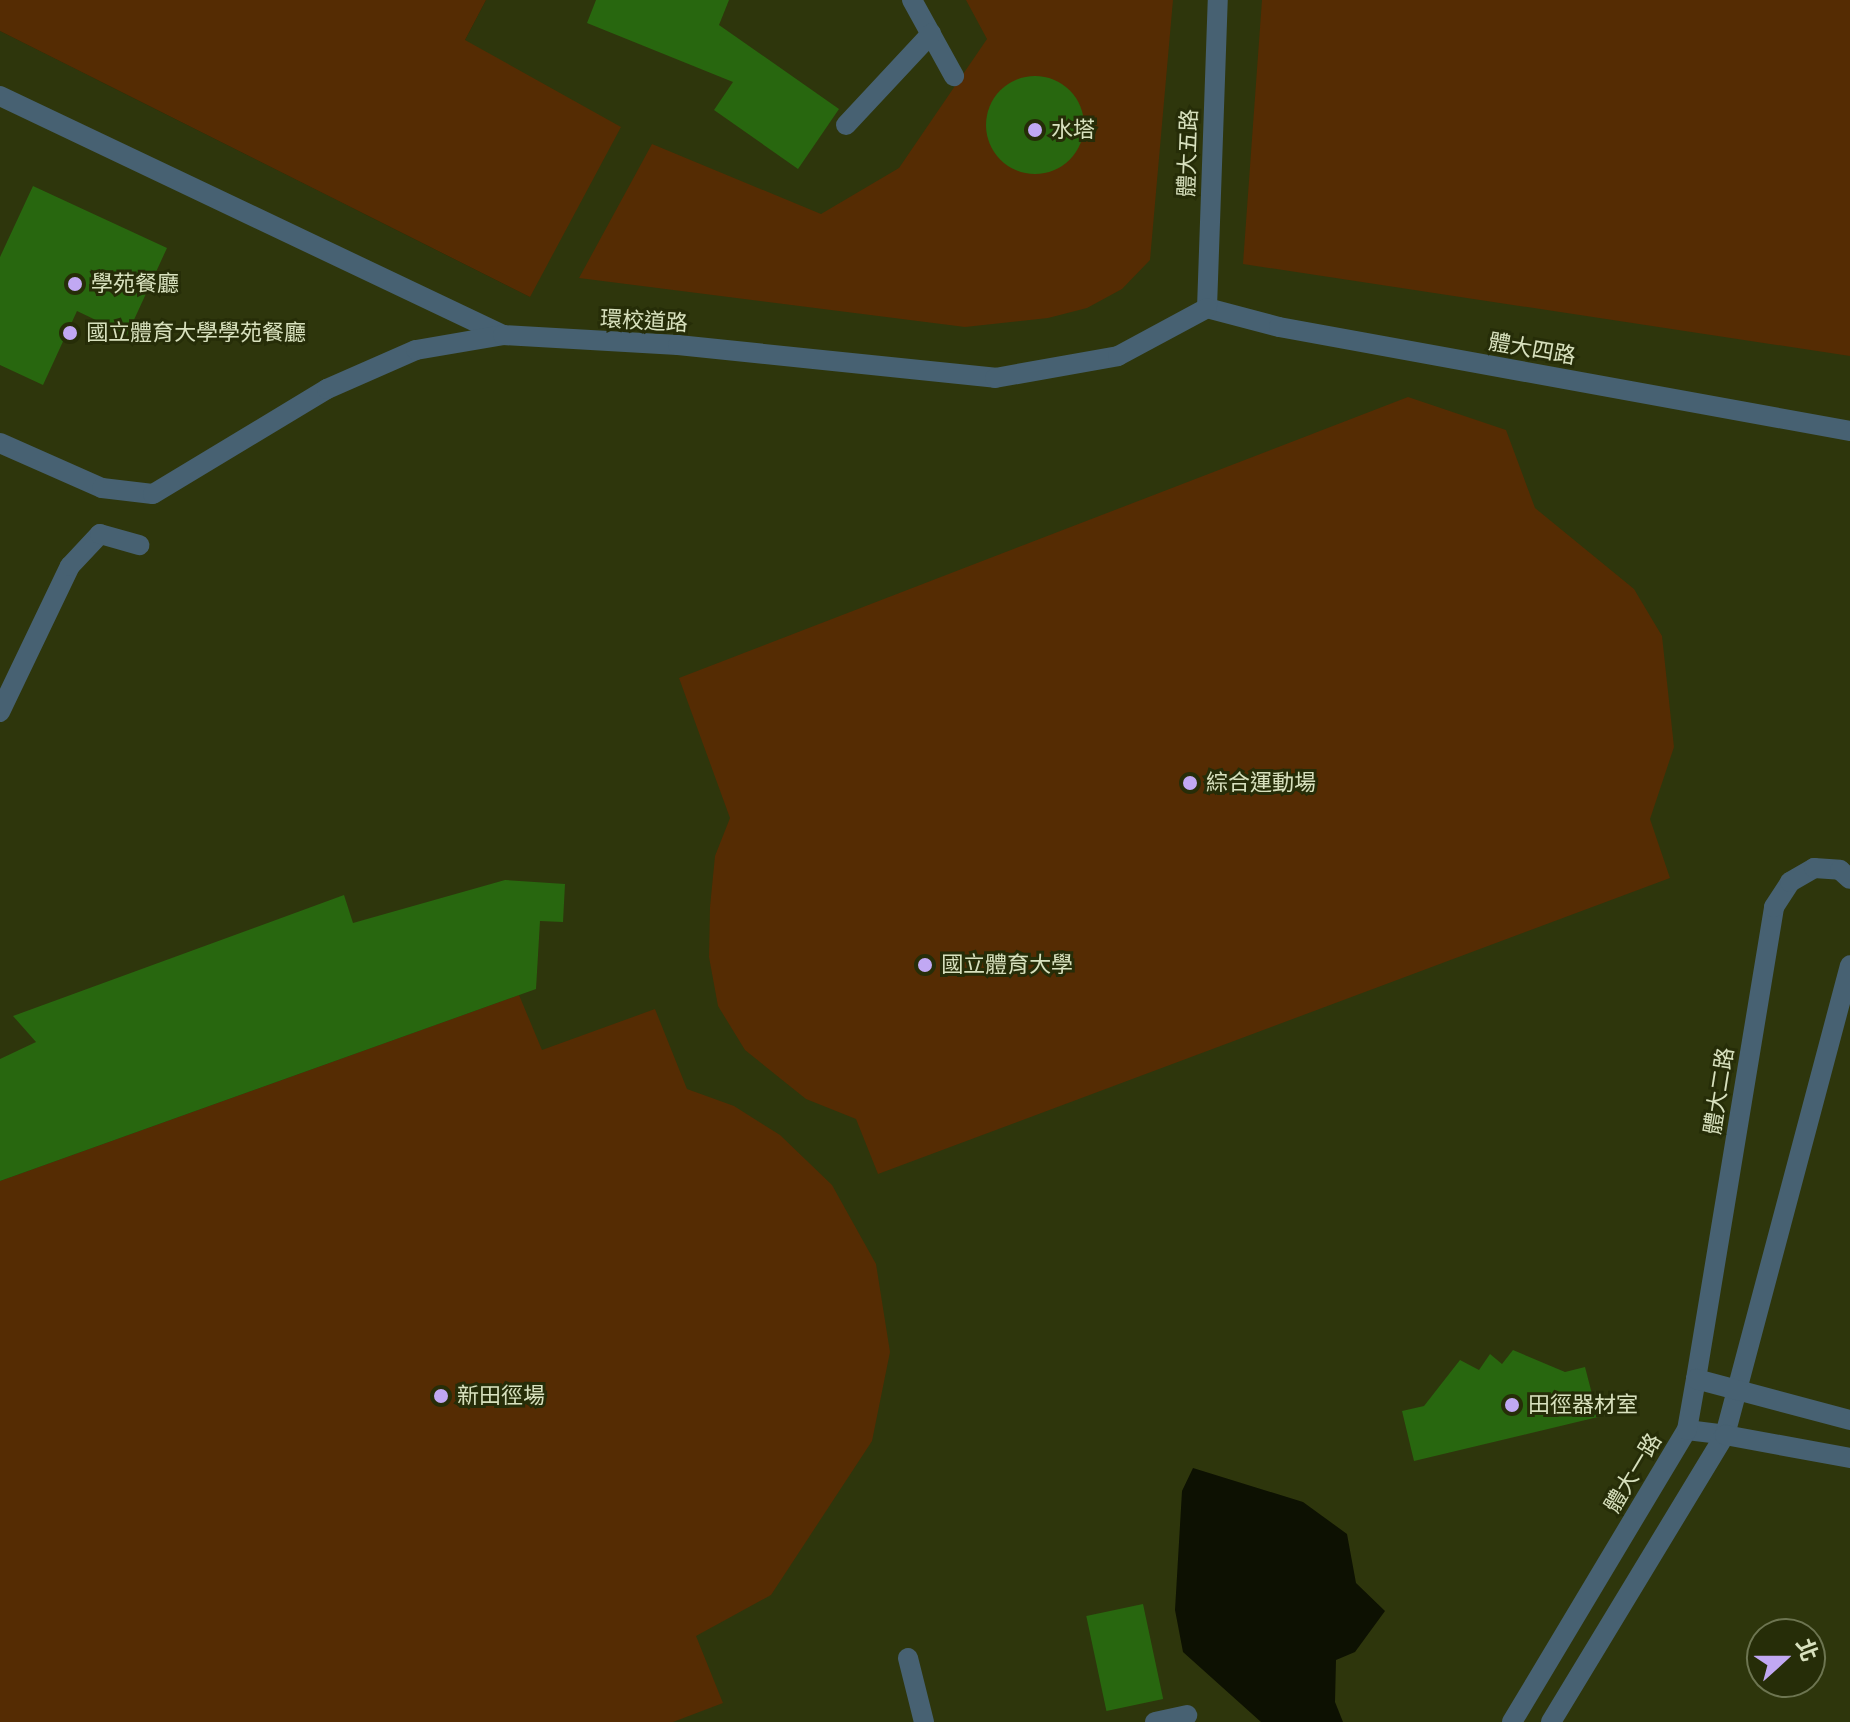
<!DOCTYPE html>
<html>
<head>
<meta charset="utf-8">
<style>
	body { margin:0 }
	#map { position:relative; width:1850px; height:1722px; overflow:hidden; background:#262d08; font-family:Montserrat,"Noto Sans TC",sans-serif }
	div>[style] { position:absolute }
	.built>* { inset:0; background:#2e360c }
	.green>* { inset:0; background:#552c03 }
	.water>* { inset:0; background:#0d1102 }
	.building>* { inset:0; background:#28670f; transform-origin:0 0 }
	.round { border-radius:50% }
	.minor>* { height:20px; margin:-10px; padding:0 10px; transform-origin:10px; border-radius:10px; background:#476172 }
	.dots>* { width:22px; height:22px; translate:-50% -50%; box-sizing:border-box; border:4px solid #262d08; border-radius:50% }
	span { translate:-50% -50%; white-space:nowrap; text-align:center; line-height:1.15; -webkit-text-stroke:6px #262d08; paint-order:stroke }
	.poi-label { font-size:22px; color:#d8e1be }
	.left { translate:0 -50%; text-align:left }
	.street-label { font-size:22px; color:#d8e1be }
	.north { position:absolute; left:1746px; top:1618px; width:80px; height:80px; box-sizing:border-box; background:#262d08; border:2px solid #6d7551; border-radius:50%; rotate:69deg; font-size:22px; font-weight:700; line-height:32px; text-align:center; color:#d8e1be }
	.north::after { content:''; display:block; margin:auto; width:28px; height:36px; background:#c1a8f3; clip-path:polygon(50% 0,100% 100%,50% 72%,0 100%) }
</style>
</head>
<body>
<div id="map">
	<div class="built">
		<i style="clip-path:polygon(evenodd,486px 0,1850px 0,1850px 1722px,0 1722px,0 31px,530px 297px,465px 40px,486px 0,1762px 1634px,1810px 1634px,1810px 1682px,1762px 1682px,1762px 1634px)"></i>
	</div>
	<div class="green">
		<i style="clip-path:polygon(0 0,486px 0,465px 40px,621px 127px,530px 297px,0 31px)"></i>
		<i style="clip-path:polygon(966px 0,1173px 0,1150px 260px,1122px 289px,1087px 308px,1048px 318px,965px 327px,579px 278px,652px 144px,821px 214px,899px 168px,987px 39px)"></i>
		<i style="clip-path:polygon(1262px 0,1850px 0,1850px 356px,1243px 264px)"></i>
		<i style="clip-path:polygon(1408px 397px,1506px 430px,1535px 508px,1634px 589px,1662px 636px,1674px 747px,1650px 819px,1670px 878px,878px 1174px,856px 1119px,806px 1099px,781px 1079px,745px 1050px,718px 1006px,709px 957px,710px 907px,715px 856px,730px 818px,679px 678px)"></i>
		<i style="clip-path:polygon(519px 995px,542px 1050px,655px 1009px,687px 1089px,734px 1106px,780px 1135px,832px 1185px,876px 1264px,890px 1352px,872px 1441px,771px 1595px,696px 1636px,723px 1703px,673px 1722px,0 1722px,0 1181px)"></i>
	</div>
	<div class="water">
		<i style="clip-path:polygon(1193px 1468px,1303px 1502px,1347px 1534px,1356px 1583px,1385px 1611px,1355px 1652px,1336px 1660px,1335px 1702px,1343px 1722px,1261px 1722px,1183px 1652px,1175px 1610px,1182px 1491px)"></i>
	</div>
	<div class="building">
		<i style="clip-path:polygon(596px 0,729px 0,719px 25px,839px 109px,798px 169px,714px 110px,733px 82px,587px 23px)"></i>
		<i class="round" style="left:986px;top:76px;width:98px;height:98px"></i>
		<i style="clip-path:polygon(33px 186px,167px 248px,127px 335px,77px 311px,43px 385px,0 365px,0 257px)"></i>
		<i style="clip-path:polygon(505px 880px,565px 884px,563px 922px,540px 921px,536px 989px,0 1181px,0 1059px,36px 1042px,13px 1016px,344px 895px,353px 923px)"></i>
		<i style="clip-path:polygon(1513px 1350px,1565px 1372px,1585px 1367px,1598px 1417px,1414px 1461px,1402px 1411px,1424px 1406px,1460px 1360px,1479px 1370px,1490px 1354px,1502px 1364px)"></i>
		<i style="left:1143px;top:1604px;width:97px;height:58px;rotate:78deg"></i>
	</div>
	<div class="minor">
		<i style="left:912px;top:0;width:87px;rotate:61.1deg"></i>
		<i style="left:0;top:96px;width:557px;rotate:25.41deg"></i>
		<i style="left:846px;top:125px;width:125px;rotate:-47deg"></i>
		<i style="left:1207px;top:308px;width:74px;rotate:14.8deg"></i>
		<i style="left:1279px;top:327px;width:580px;rotate:10.32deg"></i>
		<i style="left:1207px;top:308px;width:308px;rotate:-88deg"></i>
		<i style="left:0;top:443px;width:111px;rotate:23.8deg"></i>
		<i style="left:102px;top:488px;width:51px;rotate:6.7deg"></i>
		<i style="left:153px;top:494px;width:203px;rotate:-31.1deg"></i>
		<i style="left:327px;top:389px;width:97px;rotate:-23.7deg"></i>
		<i style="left:416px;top:350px;width:88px;rotate:-9.8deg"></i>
		<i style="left:503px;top:335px;width:175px;rotate:3.3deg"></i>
		<i style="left:678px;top:345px;width:319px;rotate:5.9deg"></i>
		<i style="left:995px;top:378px;width:125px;rotate:-10.1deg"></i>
		<i style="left:1118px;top:356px;width:101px;rotate:-28.3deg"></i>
		<i style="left:0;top:712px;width:162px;rotate:-64.4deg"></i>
		<i style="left:70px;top:566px;width:44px;rotate:-46.8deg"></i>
		<i style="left:100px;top:534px;width:41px;rotate:15.8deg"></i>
		<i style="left:1696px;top:1379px;width:478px;rotate:-80.6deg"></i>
		<i style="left:1774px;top:907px;width:30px;rotate:-57deg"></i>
		<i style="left:1790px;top:882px;width:28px;rotate:-30deg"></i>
		<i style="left:1814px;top:868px;width:26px;rotate:4deg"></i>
		<i style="left:1840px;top:870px;width:13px;rotate:42deg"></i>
		<i style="left:1687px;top:1430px;width:38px;rotate:7deg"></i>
		<i style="left:1725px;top:1435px;width:486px;rotate:-75.1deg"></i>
		<i style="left:908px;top:1658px;width:66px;rotate:76deg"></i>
		<i style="left:1155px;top:1722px;width:33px;rotate:-12deg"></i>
		<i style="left:1512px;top:1722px;width:340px;rotate:-59.1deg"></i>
		<i style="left:1687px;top:1430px;width:52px;rotate:-80deg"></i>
		<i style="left:1696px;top:1379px;width:159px;rotate:14.9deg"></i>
		<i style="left:1551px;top:1722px;width:336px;rotate:-58.8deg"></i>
		<i style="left:1725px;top:1435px;width:127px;rotate:10.4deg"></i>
	</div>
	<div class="dots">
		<i style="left:1035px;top:130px;background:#c1a8f3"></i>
		<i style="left:75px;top:284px;background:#c1a8f3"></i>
		<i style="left:70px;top:333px;background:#c1a8f3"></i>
		<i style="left:1190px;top:783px;background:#c1a8f3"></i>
		<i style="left:925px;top:965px;background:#c1a8f3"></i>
		<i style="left:441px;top:1396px;background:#c1a8f3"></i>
		<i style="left:1512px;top:1405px;background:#c1a8f3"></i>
	</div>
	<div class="poi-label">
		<span class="left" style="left:1051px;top:130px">水塔</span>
		<span class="left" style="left:91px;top:284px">學苑餐廳</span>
		<span class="left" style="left:86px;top:333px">國立體育大學學苑餐廳</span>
		<span class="left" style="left:1206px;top:783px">綜合運動場</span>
		<span class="left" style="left:941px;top:965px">國立體育大學</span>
		<span class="left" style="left:457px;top:1396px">新田徑場</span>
		<span class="left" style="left:1528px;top:1405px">田徑器材室</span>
	</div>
	<div class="street-label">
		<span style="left:1188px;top:153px;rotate:-88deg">體大五路</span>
		<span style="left:644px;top:321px;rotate:3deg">環校道路</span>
		<span style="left:1532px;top:349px;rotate:10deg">體大四路</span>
		<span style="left:1719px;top:1091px;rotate:-81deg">體大二路</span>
		<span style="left:1633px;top:1473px;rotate:-59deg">體大一路</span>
	</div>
	<div class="north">北</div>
</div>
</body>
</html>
